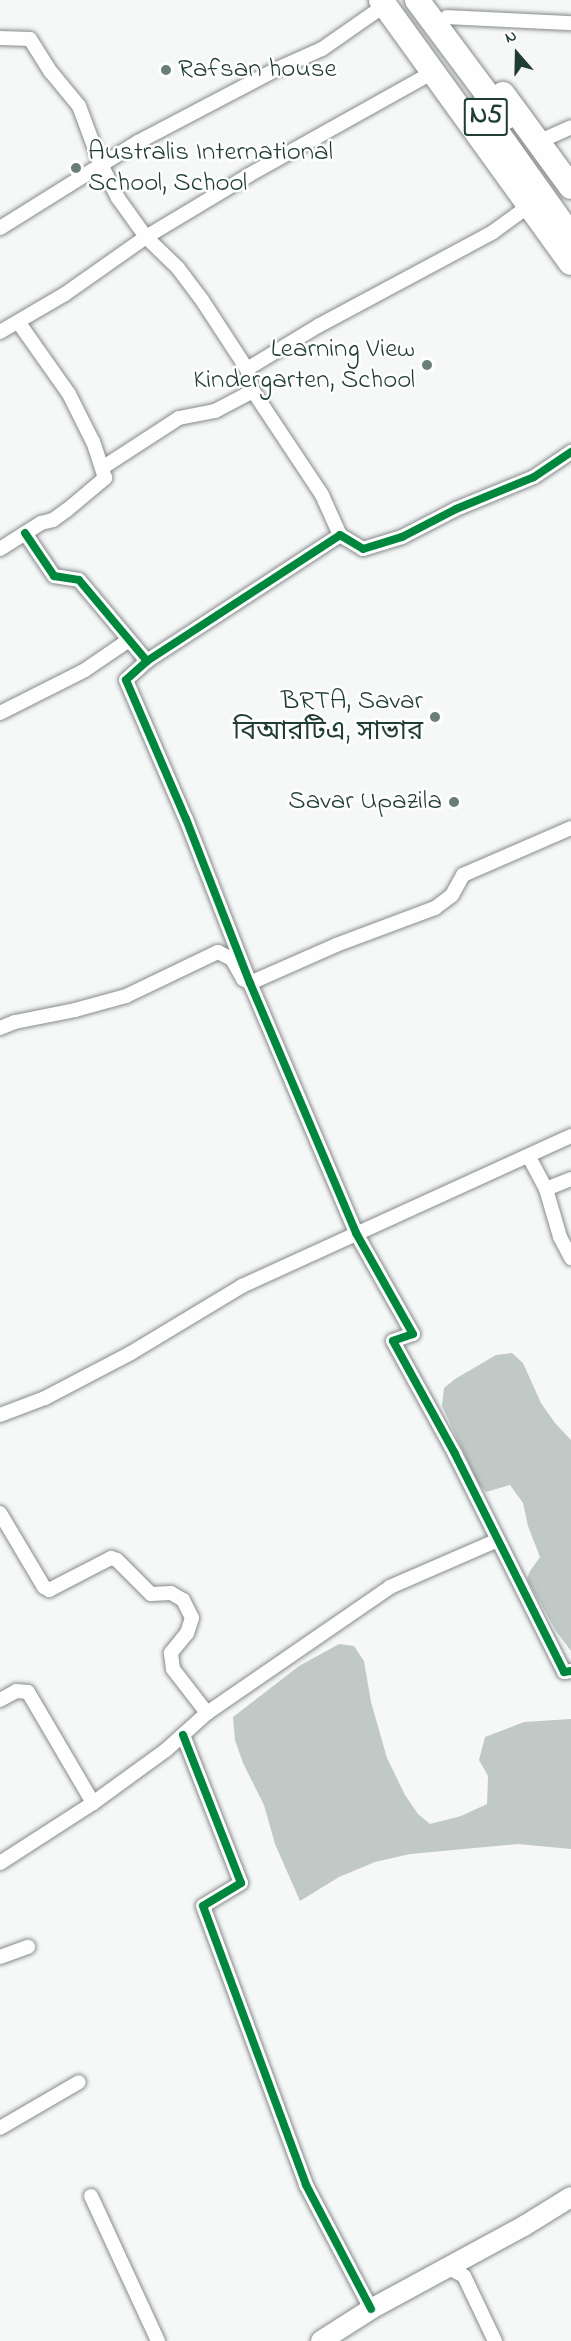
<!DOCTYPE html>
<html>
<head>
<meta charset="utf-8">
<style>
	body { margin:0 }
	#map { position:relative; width:571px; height:2341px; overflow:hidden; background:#f6f7f7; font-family:"Indie Flower","Noto Sans Bengali",sans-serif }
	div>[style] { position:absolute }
	.water>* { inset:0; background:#c1c9c6 }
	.roads { filter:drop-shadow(0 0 2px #858b8a) drop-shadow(0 0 2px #858b8a) }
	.street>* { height:14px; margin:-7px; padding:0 7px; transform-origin:7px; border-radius:7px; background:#fefefe }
	.secondary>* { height:20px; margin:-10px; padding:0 10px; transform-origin:10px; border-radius:10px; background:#fefefe }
	.highway>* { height:24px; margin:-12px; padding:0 12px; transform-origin:12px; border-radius:12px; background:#fefefe }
	.cycleway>* { height:8px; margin:-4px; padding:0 4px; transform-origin:4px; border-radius:4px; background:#00873e }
	.dots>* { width:16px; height:16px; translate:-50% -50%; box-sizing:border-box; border:3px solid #fff; border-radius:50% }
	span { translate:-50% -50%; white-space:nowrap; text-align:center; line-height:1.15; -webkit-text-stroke:5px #fff; paint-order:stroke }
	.shield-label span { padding:2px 4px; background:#fff; border:2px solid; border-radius:4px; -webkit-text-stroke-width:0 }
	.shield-label { font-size:26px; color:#1f3d34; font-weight:700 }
	.poi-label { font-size:27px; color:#1f3d34 }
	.left { translate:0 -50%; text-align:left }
	.right { translate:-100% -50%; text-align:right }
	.north { position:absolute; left:487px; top:24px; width:60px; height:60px; -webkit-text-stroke:4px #fff; paint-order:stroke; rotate:340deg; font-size:16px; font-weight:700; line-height:24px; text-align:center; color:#1f3d34 }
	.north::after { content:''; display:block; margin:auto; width:21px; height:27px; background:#1f3d34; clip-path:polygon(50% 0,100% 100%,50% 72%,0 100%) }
</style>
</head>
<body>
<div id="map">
	<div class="water">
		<i style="clip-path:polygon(512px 1353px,523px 1363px,541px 1403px,555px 1423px,571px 1440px,571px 1651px,556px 1631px,527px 1579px,530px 1571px,540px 1557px,528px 1526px,523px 1503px,510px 1485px,486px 1492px,478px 1483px,442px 1406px,444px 1388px,455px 1379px,496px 1355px)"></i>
		<i style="clip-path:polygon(339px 1644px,354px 1646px,364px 1661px,371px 1702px,387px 1758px,405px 1795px,418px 1814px,430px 1824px,461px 1816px,487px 1804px,488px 1776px,479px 1760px,485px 1737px,524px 1722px,571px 1719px,571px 1849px,518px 1844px,410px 1854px,375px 1862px,339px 1877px,300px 1901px,275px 1844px,264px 1805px,243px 1763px,235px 1740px,233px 1717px,299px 1666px)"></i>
	</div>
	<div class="roads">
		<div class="street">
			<i style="left:447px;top:17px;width:124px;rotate:2.8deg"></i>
			<i style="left:0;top:38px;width:30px;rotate:2deg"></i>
			<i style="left:30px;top:39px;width:39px;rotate:58deg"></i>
			<i style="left:51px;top:72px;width:44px;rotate:50.5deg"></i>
			<i style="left:79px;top:106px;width:63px;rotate:69.6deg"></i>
			<i style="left:101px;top:165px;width:119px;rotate:148deg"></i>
			<i style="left:538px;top:142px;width:36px;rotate:-24deg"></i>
			<i style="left:0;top:332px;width:75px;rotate:-30.3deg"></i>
			<i style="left:65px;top:294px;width:99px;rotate:-35.1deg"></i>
			<i style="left:146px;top:237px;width:48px;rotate:-125.7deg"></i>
			<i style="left:118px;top:198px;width:37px;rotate:-117deg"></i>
			<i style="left:101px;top:165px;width:44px;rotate:-31.9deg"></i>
			<i style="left:138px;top:142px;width:155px;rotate:-27.7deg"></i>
			<i style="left:275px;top:70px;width:51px;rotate:-24.1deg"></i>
			<i style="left:322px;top:49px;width:77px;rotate:-34.9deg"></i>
			<i style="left:247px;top:369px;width:82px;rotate:-123.1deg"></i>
			<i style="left:202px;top:300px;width:40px;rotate:-127deg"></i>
			<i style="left:178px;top:268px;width:45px;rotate:-135.9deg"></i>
			<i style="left:146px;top:237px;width:120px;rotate:-31deg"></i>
			<i style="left:249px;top:175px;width:211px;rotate:-29.2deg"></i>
			<i style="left:253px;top:391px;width:125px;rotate:56.4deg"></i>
			<i style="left:322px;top:495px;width:44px;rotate:65.8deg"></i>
			<i style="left:102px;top:468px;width:92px;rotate:-33deg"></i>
			<i style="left:179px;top:418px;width:37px;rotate:-11deg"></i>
			<i style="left:215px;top:411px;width:43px;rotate:-27.8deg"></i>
			<i style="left:253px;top:391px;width:23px;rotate:-105deg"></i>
			<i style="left:247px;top:369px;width:83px;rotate:-31.2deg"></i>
			<i style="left:318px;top:326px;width:199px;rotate:-28.2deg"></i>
			<i style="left:493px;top:232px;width:46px;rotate:-36.1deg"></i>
			<i style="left:25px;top:533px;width:52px;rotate:56deg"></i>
			<i style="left:54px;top:576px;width:25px;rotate:9deg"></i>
			<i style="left:79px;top:580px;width:106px;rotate:50deg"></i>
			<i style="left:147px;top:661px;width:230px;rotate:-33.1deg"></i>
			<i style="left:340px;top:535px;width:27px;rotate:31deg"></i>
			<i style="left:363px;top:549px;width:41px;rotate:-17.1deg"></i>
			<i style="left:402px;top:537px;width:61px;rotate:-27.4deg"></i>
			<i style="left:456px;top:509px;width:84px;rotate:-22.3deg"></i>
			<i style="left:534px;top:477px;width:45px;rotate:-34deg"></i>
			<i style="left:0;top:549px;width:49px;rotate:-32.4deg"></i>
			<i style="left:41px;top:523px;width:12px;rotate:-14deg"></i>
			<i style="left:53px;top:520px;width:17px;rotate:-36deg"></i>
			<i style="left:67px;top:510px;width:50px;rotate:-40.1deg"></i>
			<i style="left:105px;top:478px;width:38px;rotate:-108deg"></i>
			<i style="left:93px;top:442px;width:54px;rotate:-116.6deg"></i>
			<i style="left:69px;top:394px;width:87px;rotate:-125.2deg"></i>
			<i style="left:147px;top:661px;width:28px;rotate:138deg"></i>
			<i style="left:126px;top:680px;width:151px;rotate:66.7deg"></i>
			<i style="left:186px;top:819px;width:176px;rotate:68.7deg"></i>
			<i style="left:250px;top:983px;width:272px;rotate:67deg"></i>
			<i style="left:356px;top:1233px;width:116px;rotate:60.6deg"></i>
			<i style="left:413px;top:1334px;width:21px;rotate:161deg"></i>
			<i style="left:393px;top:1341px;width:129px;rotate:61.2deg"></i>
			<i style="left:455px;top:1454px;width:244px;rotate:63.4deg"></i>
			<i style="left:564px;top:1672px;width:7px;rotate:-8deg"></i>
			<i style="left:0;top:713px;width:95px;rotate:-26.8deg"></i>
			<i style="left:85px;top:670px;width:53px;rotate:-34.3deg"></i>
			<i style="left:0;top:1028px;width:16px;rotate:-22deg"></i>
			<i style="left:15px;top:1022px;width:61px;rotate:-11.3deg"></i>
			<i style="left:75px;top:1010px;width:53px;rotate:-15.4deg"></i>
			<i style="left:126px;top:996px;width:102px;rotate:-25.6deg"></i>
			<i style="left:218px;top:952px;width:16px;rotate:27deg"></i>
			<i style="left:232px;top:959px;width:23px;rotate:61deg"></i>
			<i style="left:243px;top:979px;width:8px;rotate:30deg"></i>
			<i style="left:250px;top:983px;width:94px;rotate:-23.8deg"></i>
			<i style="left:336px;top:945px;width:106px;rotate:-20.5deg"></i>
			<i style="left:435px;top:908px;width:21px;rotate:-37deg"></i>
			<i style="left:452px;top:895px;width:23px;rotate:-61deg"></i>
			<i style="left:463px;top:875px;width:118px;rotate:-23.5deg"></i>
			<i style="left:529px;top:1157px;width:36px;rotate:62deg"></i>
			<i style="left:571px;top:1179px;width:27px;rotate:158deg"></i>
			<i style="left:546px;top:1189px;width:50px;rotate:73.7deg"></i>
			<i style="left:560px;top:1237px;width:24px;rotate:62deg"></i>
			<i style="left:0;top:1415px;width:48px;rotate:-20.7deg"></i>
			<i style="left:45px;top:1398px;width:97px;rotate:-27.6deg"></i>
			<i style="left:131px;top:1353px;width:130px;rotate:-31.1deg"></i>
			<i style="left:242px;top:1286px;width:362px;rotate:-24.5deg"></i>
			<i style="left:0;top:1513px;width:86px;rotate:59.3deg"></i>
			<i style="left:44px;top:1587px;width:6px;rotate:31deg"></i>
			<i style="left:49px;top:1590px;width:70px;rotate:-27.3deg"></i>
			<i style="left:111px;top:1558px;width:6px;rotate:18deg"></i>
			<i style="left:117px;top:1560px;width:48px;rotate:45deg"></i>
			<i style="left:151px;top:1594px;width:20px;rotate:-3deg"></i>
			<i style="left:171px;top:1593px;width:14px;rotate:30deg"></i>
			<i style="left:183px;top:1600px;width:20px;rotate:63deg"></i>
			<i style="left:192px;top:1618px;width:16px;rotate:108deg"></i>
			<i style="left:187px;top:1633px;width:26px;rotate:129deg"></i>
			<i style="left:171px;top:1653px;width:16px;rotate:83deg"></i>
			<i style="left:173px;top:1669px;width:56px;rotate:52.3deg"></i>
			<i style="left:0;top:1700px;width:18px;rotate:-29deg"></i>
			<i style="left:16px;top:1691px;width:12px;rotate:5deg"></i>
			<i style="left:28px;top:1692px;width:129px;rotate:59.6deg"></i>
			<i style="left:183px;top:1735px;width:159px;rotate:68.6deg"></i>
			<i style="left:241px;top:1883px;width:44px;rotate:148.8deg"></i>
			<i style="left:203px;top:1906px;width:297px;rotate:69.7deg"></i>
			<i style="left:306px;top:2185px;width:140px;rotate:62.3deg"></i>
			<i style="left:0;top:1863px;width:111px;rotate:-32.8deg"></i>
			<i style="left:93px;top:1803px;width:90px;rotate:-36deg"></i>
			<i style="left:166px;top:1750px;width:55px;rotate:-42.1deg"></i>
			<i style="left:207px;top:1713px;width:222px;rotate:-34.5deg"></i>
			<i style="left:390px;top:1587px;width:116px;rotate:-23.5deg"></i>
			<i style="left:0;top:1957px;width:30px;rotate:-20deg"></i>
			<i style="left:0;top:2128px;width:91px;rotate:-30.2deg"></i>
			<i style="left:91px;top:2196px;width:160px;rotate:65.2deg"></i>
			<i style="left:447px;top:2267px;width:19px;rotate:28deg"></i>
			<i style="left:464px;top:2276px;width:72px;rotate:64.5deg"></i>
		</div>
		<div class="secondary">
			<i style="left:321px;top:2341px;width:59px;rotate:-32.6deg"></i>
			<i style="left:371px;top:2309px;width:174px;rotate:-28.5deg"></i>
			<i style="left:524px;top:2226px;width:55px;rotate:-31.7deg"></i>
		</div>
		<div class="highway">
			<i style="left:381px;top:0;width:324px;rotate:54.2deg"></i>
			<i style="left:417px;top:0;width:147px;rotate:53.3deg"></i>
			<i style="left:503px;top:94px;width:115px;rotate:53.8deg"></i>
			<i style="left:480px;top:108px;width:157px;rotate:54.6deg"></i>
		</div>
	</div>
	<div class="cycleway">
		<i style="left:25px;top:533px;width:52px;rotate:56deg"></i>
		<i style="left:54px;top:576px;width:25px;rotate:9deg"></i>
		<i style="left:79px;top:580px;width:106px;rotate:50deg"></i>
		<i style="left:147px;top:661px;width:230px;rotate:-33.1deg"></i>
		<i style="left:340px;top:535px;width:27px;rotate:31deg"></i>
		<i style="left:363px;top:549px;width:41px;rotate:-17.1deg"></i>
		<i style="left:402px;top:537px;width:61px;rotate:-27.4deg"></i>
		<i style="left:456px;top:509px;width:84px;rotate:-22.3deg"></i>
		<i style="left:534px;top:477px;width:45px;rotate:-34deg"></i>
		<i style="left:147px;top:661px;width:28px;rotate:138deg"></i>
		<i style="left:126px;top:680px;width:151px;rotate:66.7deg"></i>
		<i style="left:186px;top:819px;width:176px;rotate:68.7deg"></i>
		<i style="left:250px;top:983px;width:272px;rotate:67deg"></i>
		<i style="left:356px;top:1233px;width:116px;rotate:60.6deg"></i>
		<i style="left:413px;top:1334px;width:21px;rotate:161deg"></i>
		<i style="left:393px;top:1341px;width:129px;rotate:61.2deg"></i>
		<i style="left:455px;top:1454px;width:244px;rotate:63.4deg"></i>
		<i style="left:564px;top:1672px;width:7px;rotate:-8deg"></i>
		<i style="left:183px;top:1735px;width:159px;rotate:68.6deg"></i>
		<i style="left:241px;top:1883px;width:44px;rotate:148.8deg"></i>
		<i style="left:203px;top:1906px;width:297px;rotate:69.7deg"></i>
		<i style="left:306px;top:2185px;width:140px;rotate:62.3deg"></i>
	</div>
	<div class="dots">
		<i style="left:166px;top:70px;background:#6a7e78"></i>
		<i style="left:76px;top:168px;background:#6a7e78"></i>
		<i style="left:427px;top:365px;background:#6a7e78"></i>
		<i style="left:435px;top:717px;background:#6a7e78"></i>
		<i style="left:454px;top:802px;background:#6a7e78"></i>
	</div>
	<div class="shield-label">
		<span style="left:486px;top:117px">N5</span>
	</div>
	<div class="poi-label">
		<span class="left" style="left:178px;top:70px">Rafsan house</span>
		<span class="left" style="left:88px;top:168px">Australis International<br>School, School</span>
		<span class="right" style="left:415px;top:365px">Learning View<br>Kindergarten, School</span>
		<span class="right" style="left:423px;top:717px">BRTA, Savar<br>বিআরটিএ, সাভার</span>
		<span class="right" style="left:442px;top:802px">Savar Upazila</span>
	</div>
	<div class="north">N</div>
</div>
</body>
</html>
